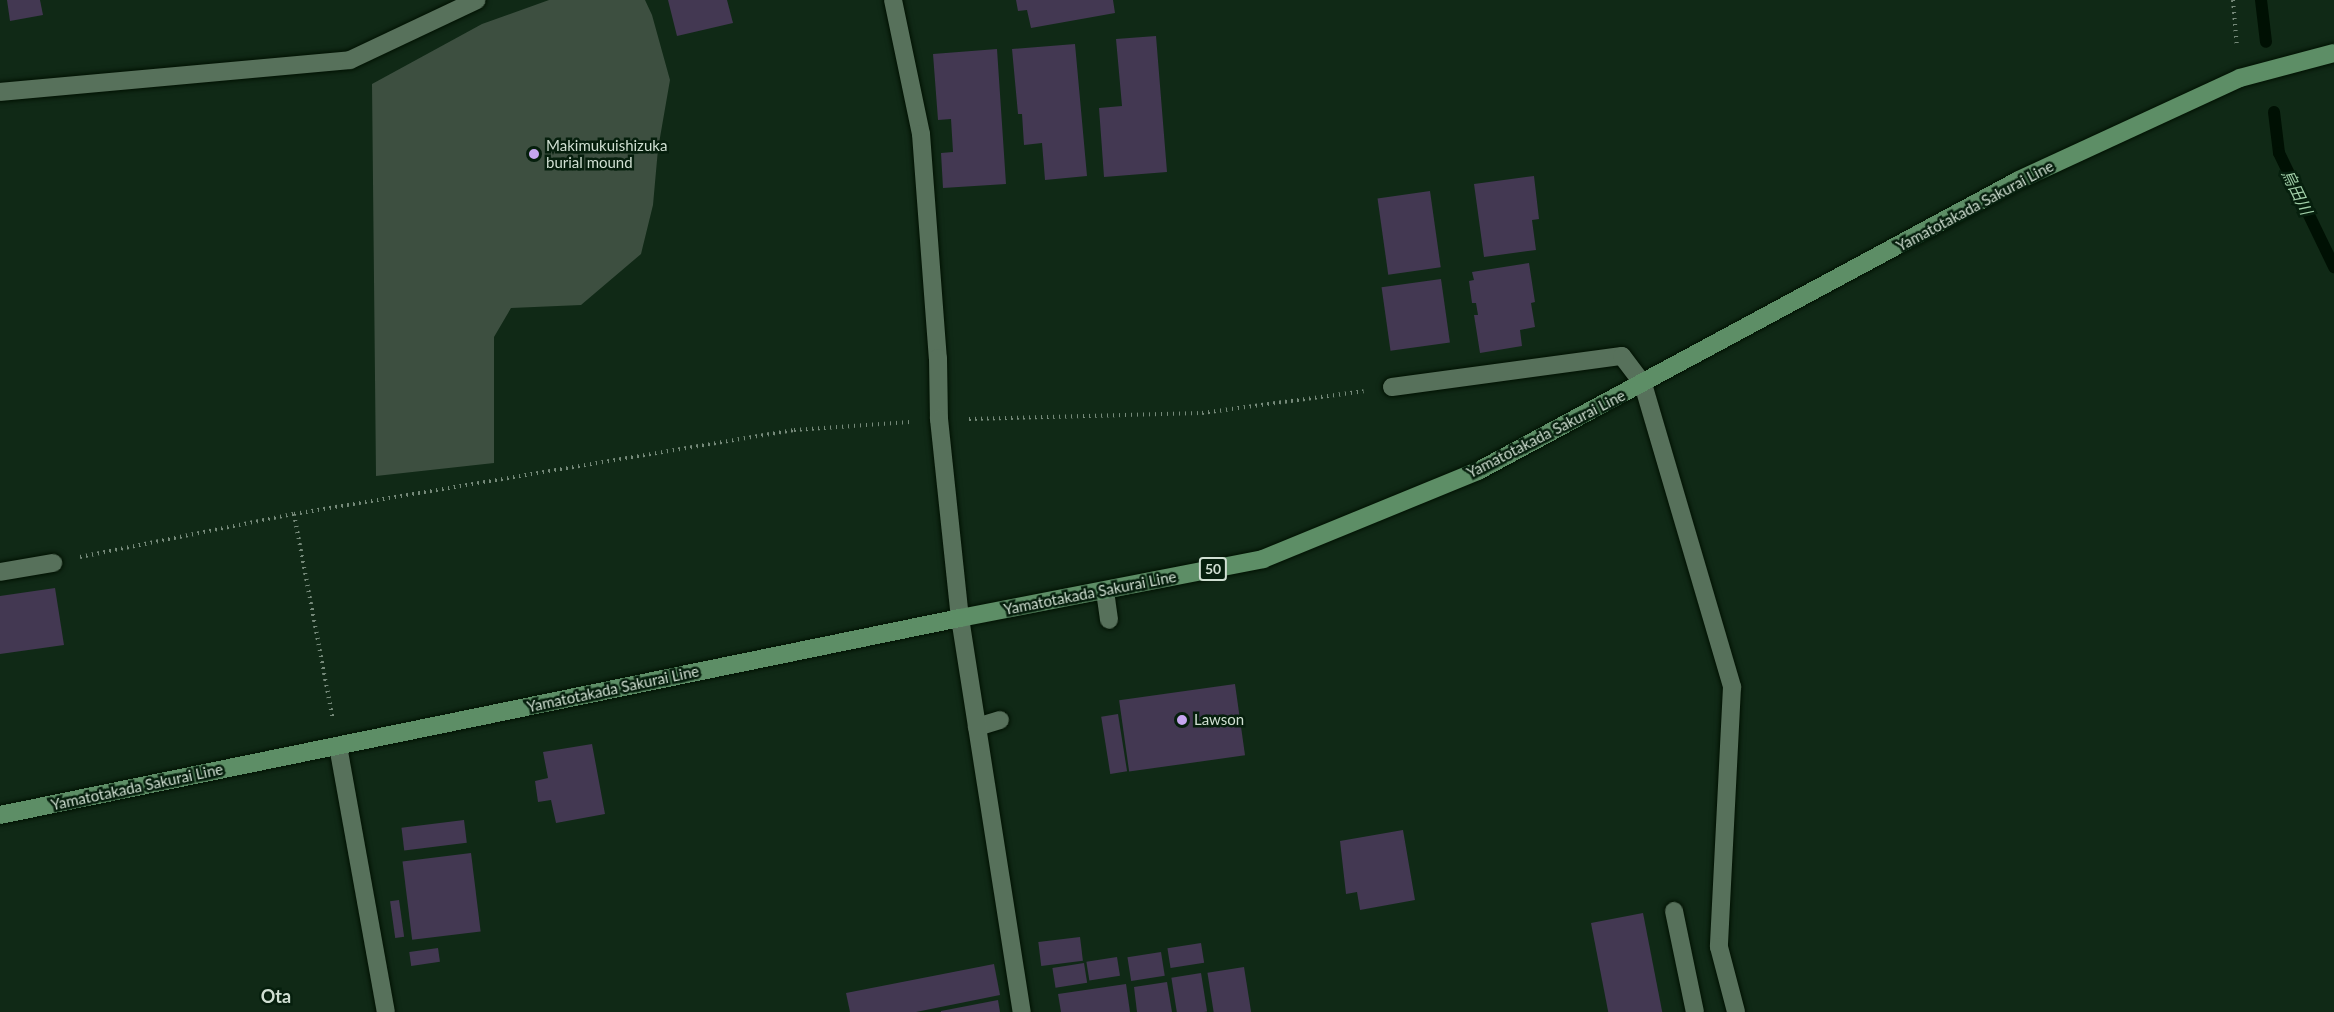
<!DOCTYPE html>
<html>
<head>
<meta charset="utf-8">
<style>
	body { margin:0 }
	#map { position:relative; width:2334px; height:1012px; overflow:hidden; background:#102916; font-family:Lato,"Noto Sans JP",sans-serif }
	div>[style] { position:absolute }
	.green>* { inset:0; background:#3d4f40 }
	.stream>* { height:12px; margin:-6px; padding:0 6px; transform-origin:6px; border-radius:6px; background:#001003 }
	.building>* { inset:0; background:#433852; transform-origin:0 0 }
	.path>* { height:4px; margin-top:-2px; transform-origin:0; background:repeating-linear-gradient(90deg,#758979 0 1.5px,transparent 0 6px) }
	.roads { filter:drop-shadow(0 0 2px #001102) drop-shadow(0 0 2px #001102) }
	.lane>* { height:18px; margin:-9px; padding:0 9px; transform-origin:9px; border-radius:9px; background:#57715b }
	.street>* { height:18px; margin:-9px; padding:0 9px; transform-origin:9px; border-radius:9px; background:#57715b }
	.primary>* { height:18px; margin:-9px; padding:0 9px; transform-origin:9px; border-radius:9px; background:#5d8e66 }
	.dots>* { width:16px; height:16px; translate:-50% -50%; box-sizing:border-box; border:3px solid #061f0d; border-radius:50% }
	span { translate:-50% -50%; white-space:nowrap; text-align:center; line-height:1.15; -webkit-text-stroke:5px #061f0d; paint-order:stroke }
	.shield-label span { padding:2px 4px; background:#061f0d; border:2px solid; border-radius:4px; -webkit-text-stroke-width:0 }
	.shield-label { font-size:14px; color:#d0dfd2; font-weight:700 }
	.poi-label { font-size:15px; color:#d0dfd2 }
	.left { translate:0 -50%; text-align:left }
	.street-label { font-size:15px; color:#d0dfd2 }
	.water-label { font-size:16px; color:#a2d0a9; font-style:italic }
	.quarter-label { font-size:18px; color:#d0dfd2; font-weight:700 }
</style>
</head>
<body>
<div id="map">
	<div class="green">
		<i style="clip-path:polygon(549px 0,645px 0,652px 15px,670px 80px,658px 149px,653px 205px,641px 254px,581px 305px,511px 308px,494px 337px,494px 463px,376px 476px,372px 84px,482px 24px)"></i>
	</div>
	<div class="stream">
		<i style="left:2261px;top:0;width:42px;rotate:83.2deg"></i>
		<i style="left:2274px;top:112px;width:41px;rotate:83deg"></i>
		<i style="left:2279px;top:153px;width:127px;rotate:64.2deg"></i>
	</div>
	<div class="building">
		<i style="clip-path:polygon(7px 0,40px 0,43px 15px,10px 21px)"></i>
		<i style="clip-path:polygon(668px 0,727px 0,733px 23px,677px 36px)"></i>
		<i style="clip-path:polygon(1016px 0,1113px 0,1115px 13px,1031px 28px,1027px 10px,1018px 11px)"></i>
		<i style="clip-path:polygon(1156px 36px,1167px 172px,1104px 177px,1099px 108px,1122px 106px,1116px 39px)"></i>
		<i style="clip-path:polygon(1075px 44px,1087px 176px,1045px 180px,1042px 143px,1024px 145px,1022px 114px,1018px 114px,1012px 49px)"></i>
		<i style="clip-path:polygon(997px 49px,1006px 184px,943px 188px,941px 153px,953px 152px,951px 119px,938px 120px,933px 54px)"></i>
		<i style="clip-path:polygon(1534px 176px,1539px 219px,1532px 220px,1536px 250px,1484px 257px,1474px 184px)"></i>
		<i style="left:1430px;top:191px;width:77px;height:53px;rotate:82deg"></i>
		<i style="clip-path:polygon(1529px 263px,1535px 302px,1531px 303px,1535px 327px,1520px 330px,1522px 346px,1480px 353px,1474px 315px,1478px 315px,1476px 303px,1472px 303px,1469px 281px,1474px 280px,1472px 272px)"></i>
		<i style="left:1441px;top:279px;width:64px;height:60px;rotate:82deg"></i>
		<i style="clip-path:polygon(55px 588px,64px 645px,0 654px,0 596px)"></i>
		<i style="left:1235px;top:684px;width:72px;height:117px;rotate:82deg"></i>
		<i style="left:1118px;top:714px;width:58px;height:17px;rotate:81deg"></i>
		<i style="clip-path:polygon(592px 744px,605px 814px,556px 823px,551px 800px,538px 802px,535px 781px,548px 778px,543px 752px)"></i>
		<i style="left:464px;top:820px;width:23px;height:63px;rotate:83deg"></i>
		<i style="clip-path:polygon(1403px 830px,1415px 900px,1360px 910px,1357px 892px,1346px 894px,1340px 841px)"></i>
		<i style="left:471px;top:853px;width:79px;height:69px;rotate:83deg"></i>
		<i style="left:399px;top:900px;width:37px;height:9px;rotate:82deg"></i>
		<i style="left:1643px;top:913px;width:101px;height:53px;rotate:79deg"></i>
		<i style="left:1080px;top:937px;width:24px;height:42px;rotate:83deg"></i>
		<i style="left:1201px;top:943px;width:20px;height:34px;rotate:81deg"></i>
		<i style="left:438px;top:948px;width:14px;height:29px;rotate:82deg"></i>
		<i style="left:1161px;top:952px;width:24px;height:34px;rotate:81deg"></i>
		<i style="left:1117px;top:957px;width:19px;height:31px;rotate:81deg"></i>
		<i style="left:1084px;top:963px;width:20px;height:32px;rotate:81deg"></i>
		<i style="clip-path:polygon(994px 964px,1000px 995px,916px 1012px,850px 1012px,846px 993px)"></i>
		<i style="left:1244px;top:967px;width:46px;height:37px;rotate:81deg"></i>
		<i style="left:1201px;top:973px;width:39px;height:30px;rotate:81deg"></i>
		<i style="clip-path:polygon(1167px 982px,1172px 1012px,1137px 1012px,1134px 987px)"></i>
		<i style="clip-path:polygon(1126px 984px,1130px 1012px,1061px 1012px,1058px 994px)"></i>
		<i style="clip-path:polygon(998px 1000px,1000px 1012px,941px 1012px,941px 1011px)"></i>
	</div>
	<div class="path">
		<i style="left:2233px;top:0;width:47px;rotate:85.1deg"></i>
		<i style="left:969px;top:419px;width:233px;rotate:-1.5deg"></i>
		<i style="left:1202px;top:413px;width:163px;rotate:-7.7deg"></i>
		<i style="left:294px;top:514px;width:206px;rotate:79.3deg"></i>
		<i style="left:80px;top:557px;width:218px;rotate:-11.4deg"></i>
		<i style="left:294px;top:514px;width:507px;rotate:-9.54deg"></i>
		<i style="left:794px;top:430px;width:116px;rotate:-3.9deg"></i>
	</div>
	<div class="roads">
		<div class="lane">
			<i style="left:1392px;top:387px;width:232px;rotate:-7.7deg"></i>
			<i style="left:1622px;top:356px;width:35px;rotate:53deg"></i>
			<i style="left:0;top:572px;width:54px;rotate:-9.6deg"></i>
			<i style="left:1105px;top:591px;width:29px;rotate:82deg"></i>
			<i style="left:977px;top:727px;width:24px;rotate:-17deg"></i>
		</div>
		<div class="street">
			<i style="left:893px;top:0;width:137px;rotate:78.2deg"></i>
			<i style="left:921px;top:134px;width:225px;rotate:85.7deg"></i>
			<i style="left:938px;top:358px;width:61px;rotate:89.1deg"></i>
			<i style="left:939px;top:419px;width:200px;rotate:84deg"></i>
			<i style="left:960px;top:618px;width:399px;rotate:81.1deg"></i>
			<i style="left:0;top:92px;width:351px;rotate:-5.2deg"></i>
			<i style="left:350px;top:60px;width:140px;rotate:-25.3deg"></i>
			<i style="left:1643px;top:384px;width:316px;rotate:73.6deg"></i>
			<i style="left:1732px;top:687px;width:260px;rotate:92.9deg"></i>
			<i style="left:1719px;top:947px;width:67px;rotate:75.3deg"></i>
			<i style="left:338px;top:746px;width:270px;rotate:79.8deg"></i>
			<i style="left:1674px;top:911px;width:103px;rotate:78.3deg"></i>
		</div>
		<div class="primary">
			<i style="left:0;top:815px;width:980px;rotate:-11.6deg"></i>
			<i style="left:960px;top:618px;width:309px;rotate:-11deg"></i>
			<i style="left:1263px;top:559px;width:232px;rotate:-22.3deg"></i>
			<i style="left:1478px;top:471px;width:614px;rotate:-28.28deg"></i>
			<i style="left:2019px;top:180px;width:243px;rotate:-24.8deg"></i>
			<i style="left:2240px;top:78px;width:97px;rotate:-14.9deg"></i>
		</div>
	</div>
	<div class="dots">
		<i style="left:534px;top:154px;background:#c6a6f0"></i>
		<i style="left:1182px;top:720px;background:#c6a6f0"></i>
	</div>
	<div class="shield-label">
		<span style="left:1213px;top:569px">50</span>
	</div>
	<div class="poi-label">
		<span class="left" style="left:546px;top:154px">Makimukuishizuka<br>burial mound</span>
		<span class="left" style="left:1194px;top:720px">Lawson</span>
	</div>
	<div class="street-label">
		<span style="left:1975px;top:206px;rotate:-28deg">Yamatotakada Sakurai Line</span>
		<span style="left:1546px;top:434px;rotate:-27deg">Yamatotakada Sakurai Line</span>
		<span style="left:1090px;top:593px;rotate:-11deg">Yamatotakada Sakurai Line</span>
		<span style="left:613px;top:689px;rotate:-12deg">Yamatotakada Sakurai Line</span>
		<span style="left:137px;top:787px;rotate:-12deg">Yamatotakada Sakurai Line</span>
	</div>
	<div class="water-label">
		<span style="left:2297px;top:192px;rotate:64deg">烏田川</span>
	</div>
	<div class="quarter-label">
		<span style="left:276px;top:996px">Ota</span>
	</div>
</div>
</body>
</html>
